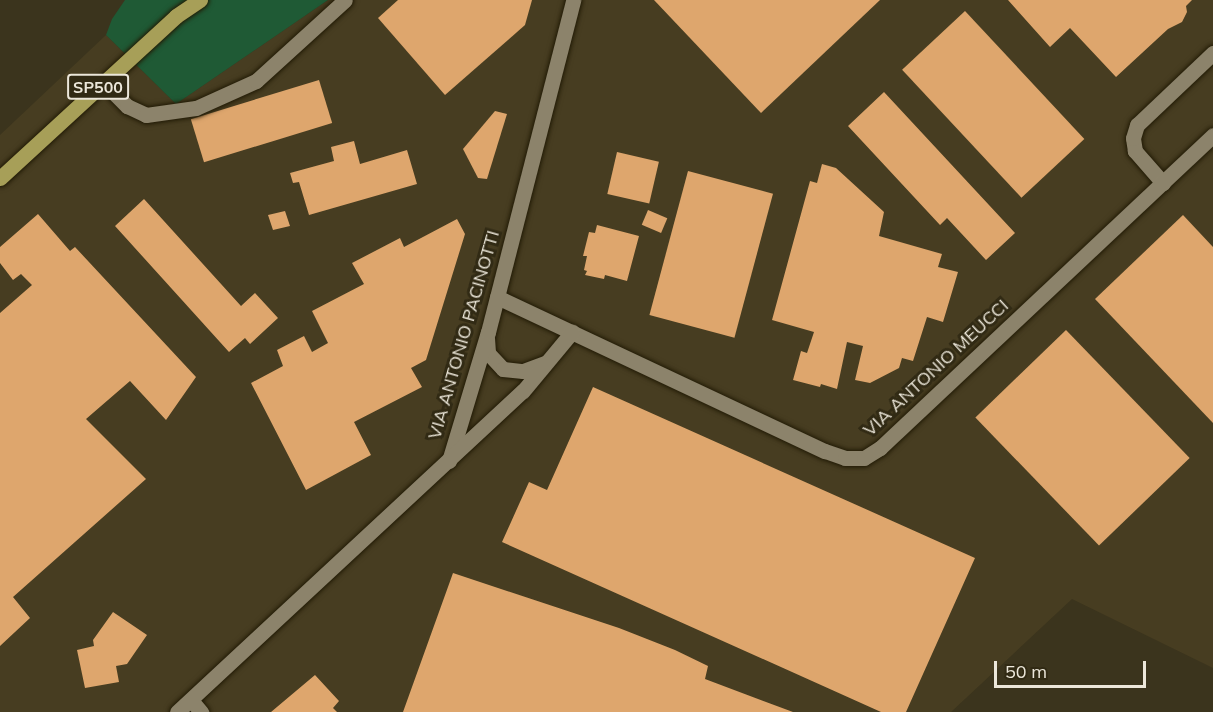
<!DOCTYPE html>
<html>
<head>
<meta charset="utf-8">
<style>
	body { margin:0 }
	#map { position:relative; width:1213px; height:712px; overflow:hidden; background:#3b341d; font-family:Mulish,sans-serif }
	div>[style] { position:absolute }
	.built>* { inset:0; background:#473d21 }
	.green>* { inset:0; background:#1f5a35 }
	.building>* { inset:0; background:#dea66d; transform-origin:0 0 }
	.roads { filter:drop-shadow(0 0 2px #221b06) drop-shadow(0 0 2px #221b06) }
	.minor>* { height:15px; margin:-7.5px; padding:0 7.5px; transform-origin:7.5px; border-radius:7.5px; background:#8c836b }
	.major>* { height:15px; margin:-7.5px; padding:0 7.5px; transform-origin:7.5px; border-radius:7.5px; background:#a79f58 }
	span { translate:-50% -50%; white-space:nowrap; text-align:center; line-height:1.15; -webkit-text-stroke:6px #312a14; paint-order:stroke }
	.shield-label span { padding:2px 4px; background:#312a14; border:2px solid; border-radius:4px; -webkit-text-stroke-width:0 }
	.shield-label { font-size:16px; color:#ece7da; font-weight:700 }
	.street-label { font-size:18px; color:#ece7da }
	.scale { position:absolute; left:994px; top:661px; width:152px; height:27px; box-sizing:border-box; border:3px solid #ece7da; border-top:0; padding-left:8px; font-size:18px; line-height:21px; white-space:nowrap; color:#ece7da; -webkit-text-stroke:4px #312a14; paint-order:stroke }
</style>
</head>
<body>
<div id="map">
	<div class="built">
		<i style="clip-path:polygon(328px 0,1213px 0,1213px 668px,1072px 599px,951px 712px,0 712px,0 135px,106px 35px,176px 104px)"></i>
	</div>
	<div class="green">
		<i style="clip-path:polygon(125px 0,328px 0,176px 104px,106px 35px,112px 19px)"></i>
	</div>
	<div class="building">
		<i style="clip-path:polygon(398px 0,532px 0,525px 25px,445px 95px,378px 18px)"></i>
		<i style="clip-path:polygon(654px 0,880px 0,761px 113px)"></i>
		<i style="clip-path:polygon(1008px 0,1192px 0,1186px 6px,1187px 12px,1182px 22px,1168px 29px,1116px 77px,1070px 28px,1050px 47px)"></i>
		<i style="left:965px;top:11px;width:175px;height:86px;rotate:47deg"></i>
		<i style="left:319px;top:80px;width:45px;height:134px;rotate:73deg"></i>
		<i style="clip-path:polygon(884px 92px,1015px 233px,986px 260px,947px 218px,940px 225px,848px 126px)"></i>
		<i style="clip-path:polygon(495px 111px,507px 114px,487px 179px,478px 178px,463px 149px)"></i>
		<i style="clip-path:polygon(354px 141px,360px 164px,407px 150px,417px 184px,309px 215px,299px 182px,293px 183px,290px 173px,334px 161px,331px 147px)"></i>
		<i style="left:617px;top:152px;width:43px;height:43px;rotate:13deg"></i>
		<i style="clip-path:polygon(822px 164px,836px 168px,884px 212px,879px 236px,942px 254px,938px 267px,958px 272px,943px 322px,927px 317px,913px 361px,902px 358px,899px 368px,870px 383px,855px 380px,863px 346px,847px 342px,837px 389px,821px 384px,820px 387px,793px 380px,801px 351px,807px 353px,814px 332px,772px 320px,810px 181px,817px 183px)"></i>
		<i style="left:688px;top:171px;width:88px;height:149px;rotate:15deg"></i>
		<i style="clip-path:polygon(144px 199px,241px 306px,255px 293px,278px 318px,250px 344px,245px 338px,229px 352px,115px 226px)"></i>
		<i style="left:648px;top:210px;width:21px;height:16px;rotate:23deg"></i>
		<i style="clip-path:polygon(285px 211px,290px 226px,273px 230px,268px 215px)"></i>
		<i style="clip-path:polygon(38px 214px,70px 251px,75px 247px,196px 377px,166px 420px,130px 381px,86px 419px,146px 479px,13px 597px,30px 618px,0 646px,0 313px,32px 285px,21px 274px,13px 280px,0 263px,0 247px)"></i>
		<i style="clip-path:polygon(1183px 215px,1213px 247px,1213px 423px,1095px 299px)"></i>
		<i style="clip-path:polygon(457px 219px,465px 234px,426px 360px,411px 368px,422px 387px,354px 422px,371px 455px,306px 490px,251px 383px,283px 366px,277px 350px,304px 336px,312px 352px,328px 343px,312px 311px,364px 284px,352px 263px,400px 238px,404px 247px)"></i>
		<i style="clip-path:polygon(597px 225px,639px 236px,627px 281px,605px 275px,604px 279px,585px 275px,587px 271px,584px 270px,587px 256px,583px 256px,589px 232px,595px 233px)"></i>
		<i style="left:1066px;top:330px;width:178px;height:126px;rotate:46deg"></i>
		<i style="clip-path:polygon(593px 387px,975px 558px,906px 712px,881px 712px,502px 542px,529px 482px,547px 490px)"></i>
		<i style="clip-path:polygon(453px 573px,619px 628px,675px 650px,708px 666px,705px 679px,793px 712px,403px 712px)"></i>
		<i style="clip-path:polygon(113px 612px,147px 635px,127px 664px,116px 666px,119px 682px,85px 688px,77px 650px,94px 646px,93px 640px)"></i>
		<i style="clip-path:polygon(315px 675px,339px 701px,333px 708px,337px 712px,271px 712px)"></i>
	</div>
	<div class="roads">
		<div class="minor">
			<i style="left:104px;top:83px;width:33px;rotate:45deg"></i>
			<i style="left:127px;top:106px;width:21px;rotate:25deg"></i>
			<i style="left:146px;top:115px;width:50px;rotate:-8deg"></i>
			<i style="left:196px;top:108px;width:66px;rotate:-24.2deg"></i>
			<i style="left:256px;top:81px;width:120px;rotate:-42.3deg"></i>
			<i style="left:1163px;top:183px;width:43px;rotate:-131.2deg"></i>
			<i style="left:1135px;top:151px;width:13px;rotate:-99deg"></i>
			<i style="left:1133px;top:138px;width:14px;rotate:-73deg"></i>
			<i style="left:1137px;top:125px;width:105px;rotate:-43.5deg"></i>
			<i style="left:497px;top:297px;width:362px;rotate:25.2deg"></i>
			<i style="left:825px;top:451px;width:21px;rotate:19deg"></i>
			<i style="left:845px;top:458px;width:19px"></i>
			<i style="left:864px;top:458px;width:19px;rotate:-32deg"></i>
			<i style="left:880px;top:448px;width:457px;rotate:-43.2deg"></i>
			<i style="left:487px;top:338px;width:15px;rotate:86deg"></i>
			<i style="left:488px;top:353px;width:22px;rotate:47deg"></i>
			<i style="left:503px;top:369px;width:20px;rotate:6deg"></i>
			<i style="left:523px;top:371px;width:23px;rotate:-20deg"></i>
			<i style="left:449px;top:461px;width:135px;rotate:-73.2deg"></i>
			<i style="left:488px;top:332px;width:343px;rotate:-75.6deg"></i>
			<i style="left:191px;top:700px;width:16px;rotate:50deg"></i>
			<i style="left:177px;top:712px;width:472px;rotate:-42.9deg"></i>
			<i style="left:523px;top:391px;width:77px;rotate:-50.3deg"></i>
		</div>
		<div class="major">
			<i style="left:0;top:178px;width:239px;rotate:-42.6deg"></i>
			<i style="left:176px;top:16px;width:29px;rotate:-34deg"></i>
		</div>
	</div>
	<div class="shield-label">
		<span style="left:98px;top:87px">SP500</span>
	</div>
	<div class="street-label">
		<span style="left:464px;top:335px;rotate:-74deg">VIA ANTONIO PACINOTTI</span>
		<span style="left:936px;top:368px;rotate:-43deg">VIA ANTONIO MEUCCI</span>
	</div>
	<div class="scale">50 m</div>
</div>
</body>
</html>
